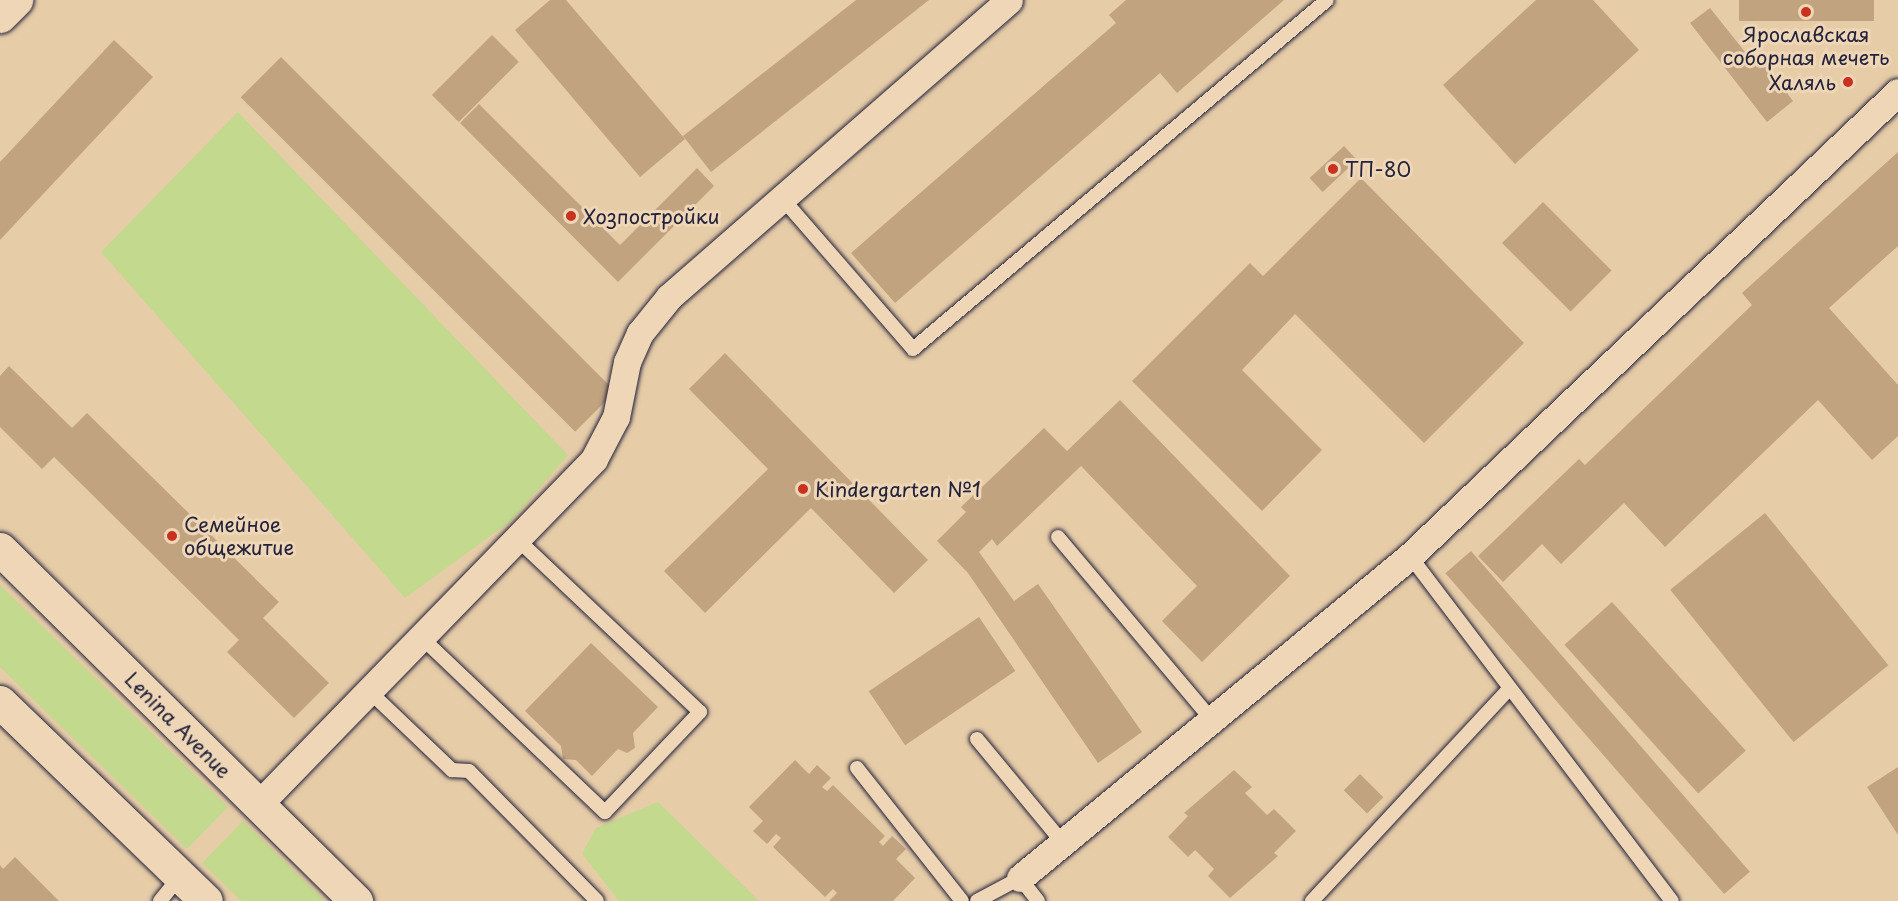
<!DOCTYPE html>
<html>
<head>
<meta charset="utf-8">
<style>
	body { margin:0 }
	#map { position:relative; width:1898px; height:901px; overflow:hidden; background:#e7cca8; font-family:"Playpen Sans",sans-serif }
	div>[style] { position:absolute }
	.green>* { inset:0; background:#c3d98e }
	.building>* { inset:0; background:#c1a380; transform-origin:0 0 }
	.roads { filter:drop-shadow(0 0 2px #22223b) drop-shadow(0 0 2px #22223b) }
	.service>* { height:14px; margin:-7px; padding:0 7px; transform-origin:7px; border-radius:7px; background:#eed6b6 }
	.minor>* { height:27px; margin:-13.5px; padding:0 13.5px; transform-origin:13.5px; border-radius:13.5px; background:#eed6b6 }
	.secondary>* { height:33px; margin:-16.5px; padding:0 16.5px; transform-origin:16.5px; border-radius:16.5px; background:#eed6b6 }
	.dots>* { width:16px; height:16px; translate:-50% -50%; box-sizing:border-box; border:3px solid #eed6b6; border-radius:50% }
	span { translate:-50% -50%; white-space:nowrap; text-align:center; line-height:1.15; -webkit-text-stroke:6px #eed6b6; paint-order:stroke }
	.poi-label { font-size:20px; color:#22223b }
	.right { translate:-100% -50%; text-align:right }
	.left { translate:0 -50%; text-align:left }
	.street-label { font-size:20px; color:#22223b }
</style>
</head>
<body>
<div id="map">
	<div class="green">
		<i style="clip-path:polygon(238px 112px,568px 455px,511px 521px,405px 598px,101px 252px)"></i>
		<i style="clip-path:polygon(0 585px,228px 807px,187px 849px,0 667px)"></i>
		<i style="clip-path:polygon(658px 802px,759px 901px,619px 901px,582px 854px,596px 828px)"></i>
		<i style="clip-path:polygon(243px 821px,325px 901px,241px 901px,202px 863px)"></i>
	</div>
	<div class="building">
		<i style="clip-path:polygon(550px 0,566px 0,685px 139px,640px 177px,515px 30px)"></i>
		<i style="clip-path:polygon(856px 0,929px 0,711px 172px,683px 136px)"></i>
		<i style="clip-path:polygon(1126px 0,1284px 0,1177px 93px,1160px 73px,895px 303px,851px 253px,1116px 23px,1109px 15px)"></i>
		<i style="clip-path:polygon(1536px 0,1593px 0,1639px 50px,1515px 164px,1443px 85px)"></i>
		<i style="left:1739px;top:0;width:135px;height:21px"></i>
		<i style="clip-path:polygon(1710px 8px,1757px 67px,1763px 62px,1793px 101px,1767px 122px,1690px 23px)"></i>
		<i style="left:492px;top:35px;width:38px;height:85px;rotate:45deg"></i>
		<i style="clip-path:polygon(114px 40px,153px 77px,0 240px,0 162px)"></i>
		<i style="left:281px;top:57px;width:473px;height:57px;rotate:45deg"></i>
		<i style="clip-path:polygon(479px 104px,620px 245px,697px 168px,714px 186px,618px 282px,460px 123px)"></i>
		<i style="left:1344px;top:146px;width:19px;height:47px;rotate:47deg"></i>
		<i style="clip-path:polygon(1898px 152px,1898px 246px,1829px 308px,1898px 385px,1898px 436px,1872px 460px,1818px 400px,1665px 547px,1624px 503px,1561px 564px,1542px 544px,1503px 582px,1478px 556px,1579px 459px,1585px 465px,1752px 305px,1742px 293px)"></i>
		<i style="clip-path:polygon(1361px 178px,1524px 343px,1424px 443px,1295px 314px,1242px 370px,1322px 450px,1262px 511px,1132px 381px,1250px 263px,1263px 276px)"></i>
		<i style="left:1543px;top:202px;width:97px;height:58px;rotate:45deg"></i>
		<i style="clip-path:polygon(725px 353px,928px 560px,894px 593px,811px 508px,705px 613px,664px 571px,768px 469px,689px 389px)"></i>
		<i style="clip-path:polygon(9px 366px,72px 428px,87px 413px,279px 602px,263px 618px,329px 683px,294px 718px,227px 652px,239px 640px,54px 457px,42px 469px,0 427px,0 376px)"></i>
		<i style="clip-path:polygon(1120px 400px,1290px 576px,1202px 662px,1162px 621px,1197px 586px,1081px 466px,997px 546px,992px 539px,979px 552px,1014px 601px,1038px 584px,1142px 732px,1098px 763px,968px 573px,937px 541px,966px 512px,961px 507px,1044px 428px,1067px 451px)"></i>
		<i style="left:1765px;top:513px;width:196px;height:122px;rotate:51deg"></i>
		<i style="left:1471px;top:551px;width:425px;height:34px;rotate:49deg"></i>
		<i style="left:1612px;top:602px;width:200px;height:64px;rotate:48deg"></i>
		<i style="left:979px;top:617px;width:65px;height:133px;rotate:56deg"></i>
		<i style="clip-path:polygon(591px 643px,658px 707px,633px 733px,635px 748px,627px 753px,618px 749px,592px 776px,576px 760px,563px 759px,561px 746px,525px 711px)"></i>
		<i style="clip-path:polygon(795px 760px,809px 774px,817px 765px,831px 778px,822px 787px,827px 791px,833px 785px,885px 836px,879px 842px,883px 846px,892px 836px,906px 849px,896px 859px,915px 878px,893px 901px,829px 901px,837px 893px,833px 889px,825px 897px,773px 847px,781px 838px,776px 834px,767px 844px,753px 831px,763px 821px,749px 807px)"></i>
		<i style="clip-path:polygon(1898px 767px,1898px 835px,1867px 787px)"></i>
		<i style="clip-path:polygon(1234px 770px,1252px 787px,1245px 793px,1267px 815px,1274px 809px,1296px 831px,1274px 853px,1278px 856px,1230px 898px,1208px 876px,1214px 869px,1195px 850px,1188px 857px,1168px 837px,1188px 816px,1184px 813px)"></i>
		<i style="left:1360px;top:774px;width:33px;height:23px;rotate:45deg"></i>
		<i style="clip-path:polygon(15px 857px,59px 901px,0 901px,0 865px,3px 869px)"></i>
	</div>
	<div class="roads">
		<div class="service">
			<i style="left:781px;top:197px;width:201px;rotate:49deg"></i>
			<i style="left:913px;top:349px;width:541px;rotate:-40.13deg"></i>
			<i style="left:1058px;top:537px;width:239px;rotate:49.9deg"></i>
			<i style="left:1410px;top:556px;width:433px;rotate:52.8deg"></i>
			<i style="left:421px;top:637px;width:254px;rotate:43.6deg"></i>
			<i style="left:605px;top:812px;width:138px;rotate:-46.5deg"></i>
			<i style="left:700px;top:712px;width:252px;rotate:-136.6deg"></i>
			<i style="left:369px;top:691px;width:115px;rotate:43.6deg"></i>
			<i style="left:452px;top:770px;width:17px;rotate:3deg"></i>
			<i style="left:469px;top:771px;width:182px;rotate:45.4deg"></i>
			<i style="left:977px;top:739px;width:135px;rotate:50.4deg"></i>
			<i style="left:857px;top:768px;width:169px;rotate:51.7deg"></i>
			<i style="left:160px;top:901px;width:32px;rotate:-51deg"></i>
			<i style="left:977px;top:901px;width:49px;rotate:-28.1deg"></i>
			<i style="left:1020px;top:878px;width:29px;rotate:52deg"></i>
			<i style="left:1312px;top:901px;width:289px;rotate:-47.1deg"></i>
		</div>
		<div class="minor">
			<i style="left:258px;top:805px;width:482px;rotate:-45.8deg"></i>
			<i style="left:594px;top:459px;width:47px;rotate:-62.4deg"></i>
			<i style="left:616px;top:417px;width:56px;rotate:-78.7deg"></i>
			<i style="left:627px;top:362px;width:32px;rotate:-66deg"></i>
			<i style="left:640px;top:333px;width:46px;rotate:-51.1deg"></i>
			<i style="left:669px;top:297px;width:451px;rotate:-41.1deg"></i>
			<i style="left:1020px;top:878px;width:506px;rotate:-39.54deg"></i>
			<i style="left:1410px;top:556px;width:673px;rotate:-43.56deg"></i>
		</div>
		<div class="secondary">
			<i style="left:0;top:16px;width:23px;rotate:-45deg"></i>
			<i style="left:0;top:549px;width:501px;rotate:44.68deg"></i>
			<i style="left:0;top:702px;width:286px;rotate:44deg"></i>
		</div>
	</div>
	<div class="dots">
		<i style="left:1806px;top:12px;background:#c8321e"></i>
		<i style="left:1848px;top:82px;background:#c8321e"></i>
		<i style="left:1333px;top:169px;background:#c8321e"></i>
		<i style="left:571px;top:216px;background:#c8321e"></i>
		<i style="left:803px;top:489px;background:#c8321e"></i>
		<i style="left:172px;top:536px;background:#c8321e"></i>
	</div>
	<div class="poi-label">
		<span style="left:1806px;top:46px">Ярославская<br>соборная мечеть</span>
		<span class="right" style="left:1836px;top:82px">Халяль</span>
		<span class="left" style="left:1345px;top:169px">ТП-80</span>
		<span class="left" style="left:583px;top:216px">Хозпостройки</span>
		<span class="left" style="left:815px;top:489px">Kindergarten №1</span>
		<span class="left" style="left:184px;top:536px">Семейное<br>общежитие</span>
	</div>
	<div class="street-label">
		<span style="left:178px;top:725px;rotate:45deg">Lenina Avenue</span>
	</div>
</div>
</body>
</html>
